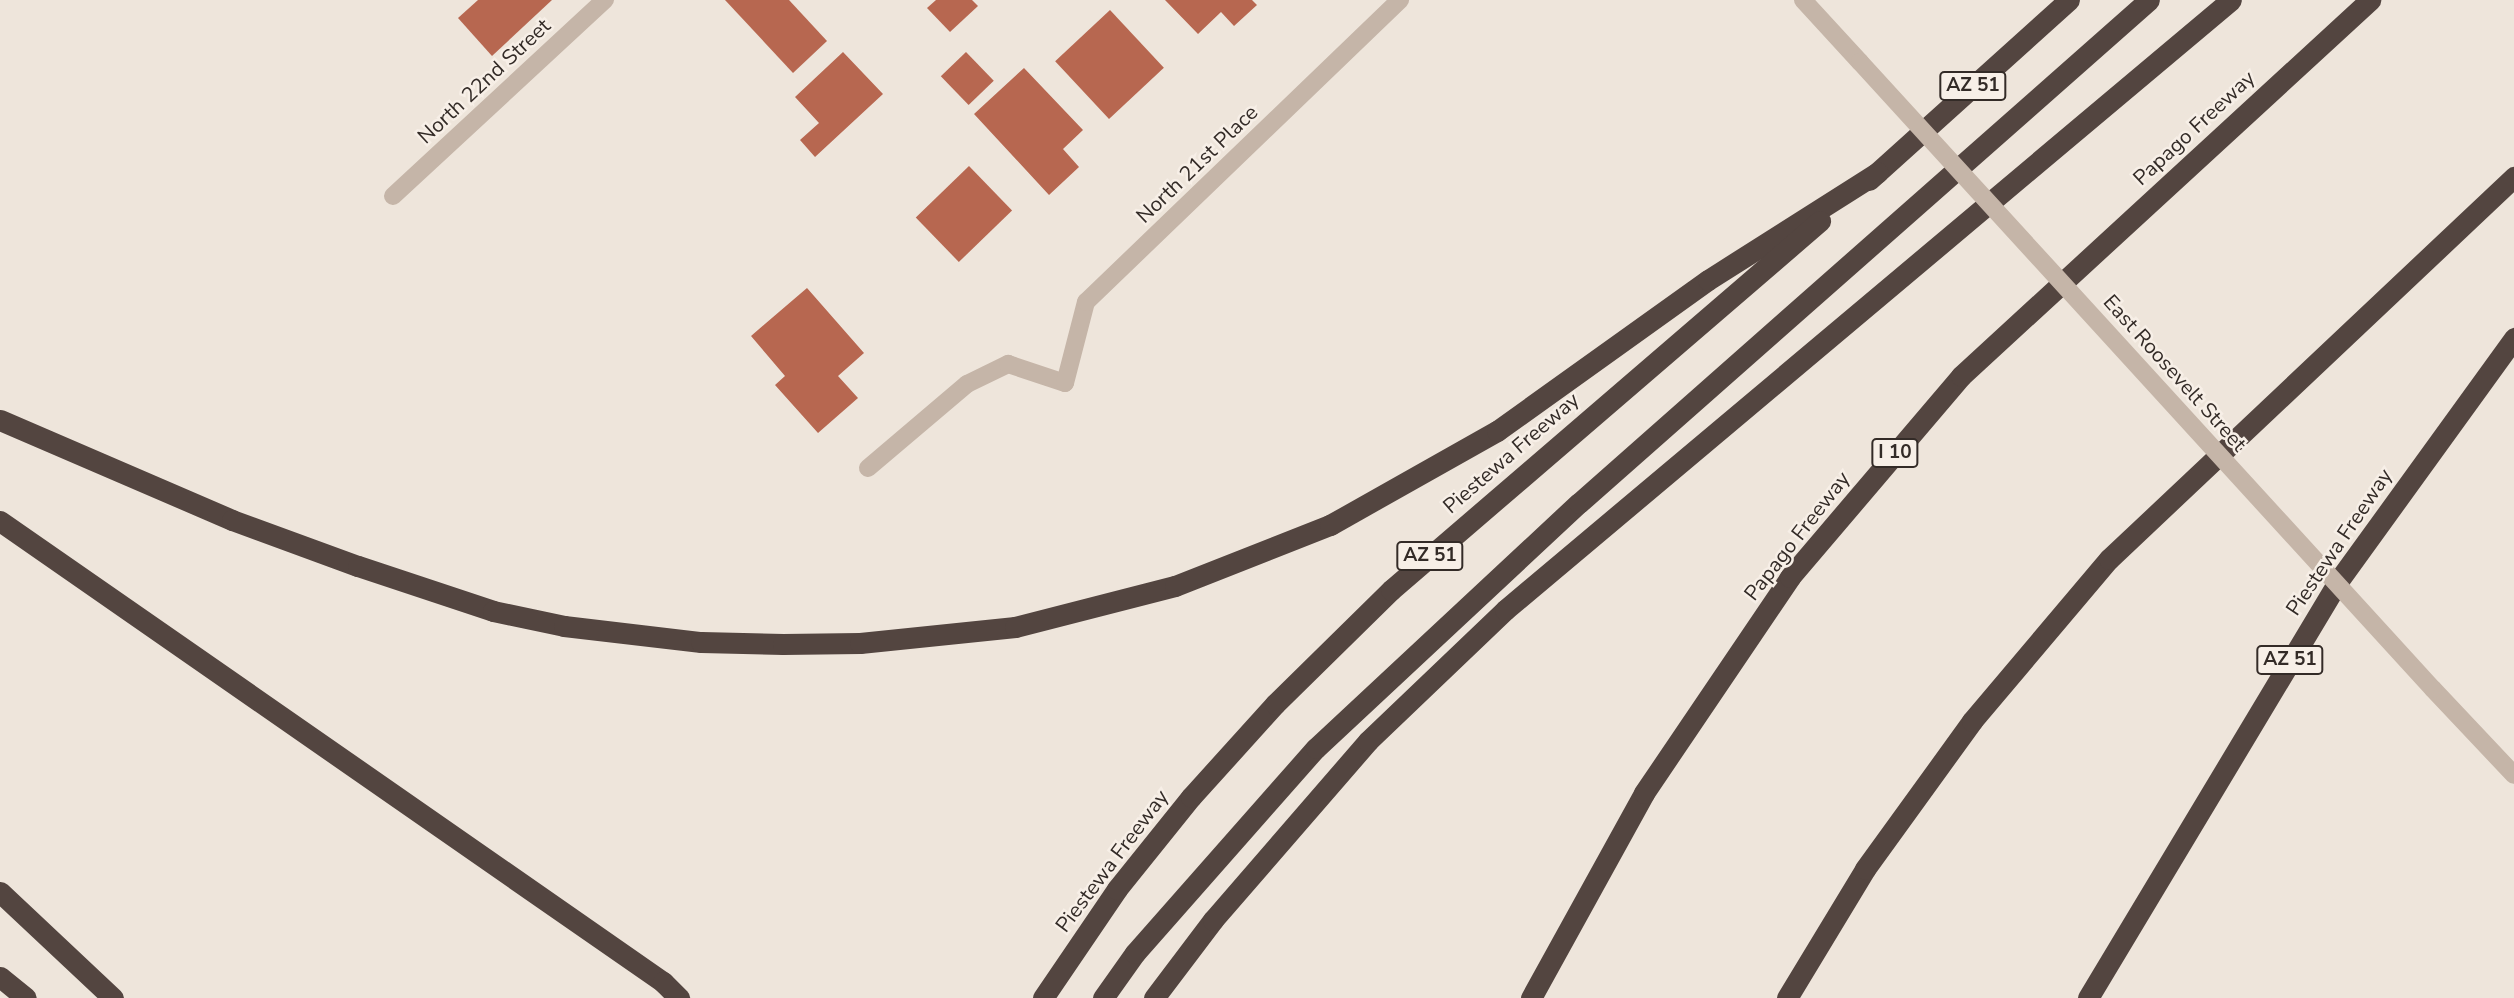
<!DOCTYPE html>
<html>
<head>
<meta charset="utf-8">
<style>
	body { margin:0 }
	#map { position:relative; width:2514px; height:998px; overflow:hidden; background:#eee5db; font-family:"Nunito Sans",sans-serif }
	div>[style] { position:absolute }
	.building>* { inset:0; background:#b76750; transform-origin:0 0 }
	.minor>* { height:18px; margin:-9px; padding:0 9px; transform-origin:9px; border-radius:9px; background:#c5b5a8 }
	.highway>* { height:21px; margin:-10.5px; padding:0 10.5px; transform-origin:10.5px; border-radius:10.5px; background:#534540 }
	.minor-bridge>* { height:18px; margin:-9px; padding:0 9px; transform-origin:9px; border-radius:9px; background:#c5b5a8 }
	span { translate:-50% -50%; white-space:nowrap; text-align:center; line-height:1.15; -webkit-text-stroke:5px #f7efe7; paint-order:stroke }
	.shield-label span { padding:2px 5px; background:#f7efe7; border:2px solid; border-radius:5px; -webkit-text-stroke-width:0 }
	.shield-label { font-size:19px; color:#332b27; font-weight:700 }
	.street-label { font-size:21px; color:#332b27 }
</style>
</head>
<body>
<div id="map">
	<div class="building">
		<i style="clip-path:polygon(478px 0,552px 0,492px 56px,458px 18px)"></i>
		<i style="clip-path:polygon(725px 0,789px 0,827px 41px,793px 73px)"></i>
		<i style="clip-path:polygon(936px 0,972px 0,978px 6px,950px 32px,927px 8px)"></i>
		<i style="clip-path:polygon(1165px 0,1252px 0,1257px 5px,1234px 26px,1221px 12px,1198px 34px)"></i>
		<i style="left:1110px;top:10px;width:79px;height:75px;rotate:47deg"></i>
		<i style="clip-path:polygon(843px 52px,883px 94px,815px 157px,800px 140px,819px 123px,795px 97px)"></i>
		<i style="left:966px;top:52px;width:40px;height:35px;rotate:46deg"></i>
		<i style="clip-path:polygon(1024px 68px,1083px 130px,1063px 149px,1079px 167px,1049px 195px,974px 114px)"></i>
		<i style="left:969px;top:166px;width:62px;height:74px;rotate:46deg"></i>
		<i style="clip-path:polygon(807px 288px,864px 353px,838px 376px,858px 398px,818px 433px,775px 385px,785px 376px,751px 336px)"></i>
	</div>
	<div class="minor">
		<i style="left:1803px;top:0;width:84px;rotate:47.4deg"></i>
		<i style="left:393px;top:196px;width:289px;rotate:-42.8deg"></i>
		<i style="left:868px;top:468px;width:130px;rotate:-40.3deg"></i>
		<i style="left:967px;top:384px;width:46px;rotate:-26deg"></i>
		<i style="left:1008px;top:364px;width:60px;rotate:18.4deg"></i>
		<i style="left:1065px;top:383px;width:84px;rotate:-75.5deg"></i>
		<i style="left:1086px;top:302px;width:436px;rotate:-43.9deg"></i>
		<i style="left:2433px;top:689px;width:118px;rotate:46.7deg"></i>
	</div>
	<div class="highway">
		<i style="left:1869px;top:180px;width:269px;rotate:-42deg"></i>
		<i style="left:0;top:420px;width:253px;rotate:23.3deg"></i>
		<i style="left:232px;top:520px;width:134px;rotate:20.1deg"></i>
		<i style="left:358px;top:566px;width:142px;rotate:18.4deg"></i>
		<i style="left:493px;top:611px;width:73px;rotate:11.9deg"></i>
		<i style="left:564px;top:626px;width:138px;rotate:6.7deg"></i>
		<i style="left:701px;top:642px;width:82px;rotate:1.4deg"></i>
		<i style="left:783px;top:644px;width:77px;rotate:-0.7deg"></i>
		<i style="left:860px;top:643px;width:156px;rotate:-5.9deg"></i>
		<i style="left:1015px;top:627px;width:165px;rotate:-14.4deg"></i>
		<i style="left:1175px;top:586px;width:167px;rotate:-21.5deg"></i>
		<i style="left:1330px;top:525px;width:192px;rotate:-29.4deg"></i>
		<i style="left:1497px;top:431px;width:259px;rotate:-35.6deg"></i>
		<i style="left:1708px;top:280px;width:201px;rotate:-32.4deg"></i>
		<i style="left:0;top:521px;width:808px;rotate:34.81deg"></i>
		<i style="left:663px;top:982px;width:23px;rotate:45deg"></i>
		<i style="left:0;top:892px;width:155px;rotate:43.2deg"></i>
		<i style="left:0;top:977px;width:33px;rotate:39deg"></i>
		<i style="left:1043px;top:998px;width:132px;rotate:-55.8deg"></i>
		<i style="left:1117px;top:889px;width:118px;rotate:-51.2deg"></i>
		<i style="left:1191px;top:797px;width:125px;rotate:-47.9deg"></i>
		<i style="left:1275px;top:704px;width:163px;rotate:-44.5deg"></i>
		<i style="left:1391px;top:590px;width:566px;rotate:-40.7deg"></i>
		<i style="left:1103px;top:998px;width:55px;rotate:-54.6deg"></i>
		<i style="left:1135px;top:953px;width:273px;rotate:-48.6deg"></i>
		<i style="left:1316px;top:748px;width:359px;rotate:-43deg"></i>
		<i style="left:1579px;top:503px;width:760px;rotate:-41.43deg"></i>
		<i style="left:1154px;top:998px;width:98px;rotate:-52.9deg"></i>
		<i style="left:1213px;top:920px;width:237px;rotate:-49.1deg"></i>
		<i style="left:1368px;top:741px;width:190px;rotate:-43.7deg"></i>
		<i style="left:1505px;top:610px;width:948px;rotate:-40.04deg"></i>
		<i style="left:1531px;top:998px;width:234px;rotate:-61.1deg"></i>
		<i style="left:1644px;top:793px;width:261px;rotate:-55.9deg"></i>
		<i style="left:1790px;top:577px;width:264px;rotate:-49.6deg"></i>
		<i style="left:1961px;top:376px;width:556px;rotate:-42.59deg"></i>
		<i style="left:1787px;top:998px;width:151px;rotate:-58.8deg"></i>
		<i style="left:1865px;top:869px;width:183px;rotate:-54.1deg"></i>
		<i style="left:1972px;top:721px;width:212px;rotate:-49.8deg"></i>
		<i style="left:2109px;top:559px;width:557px;rotate:-43.33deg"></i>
		<i style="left:2088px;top:998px;width:488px;rotate:-59deg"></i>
		<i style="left:2339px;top:580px;width:299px;rotate:-54.1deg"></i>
	</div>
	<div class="minor-bridge">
		<i style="left:1860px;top:62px;width:849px;rotate:47.58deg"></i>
	</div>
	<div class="shield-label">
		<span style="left:1973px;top:86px">AZ 51</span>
		<span style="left:1895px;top:453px">I 10</span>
		<span style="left:1430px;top:556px">AZ 51</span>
		<span style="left:2290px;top:660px">AZ 51</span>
	</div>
	<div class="street-label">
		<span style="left:484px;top:81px;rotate:-43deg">North 22nd Street</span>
		<span style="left:2194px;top:128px;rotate:-43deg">Papago Freeway</span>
		<span style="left:1197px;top:164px;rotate:-44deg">North 21st Place</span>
		<span style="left:2175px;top:373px;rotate:48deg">East Roosevelt Street</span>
		<span style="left:1511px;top:453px;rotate:-41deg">Piestewa Freeway</span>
		<span style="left:1797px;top:536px;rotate:-52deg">Papago Freeway</span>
		<span style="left:2339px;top:542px;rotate:-56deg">Piestewa Freeway</span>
		<span style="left:1112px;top:861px;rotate:-53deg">Piestewa Freeway</span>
	</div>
</div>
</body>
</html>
